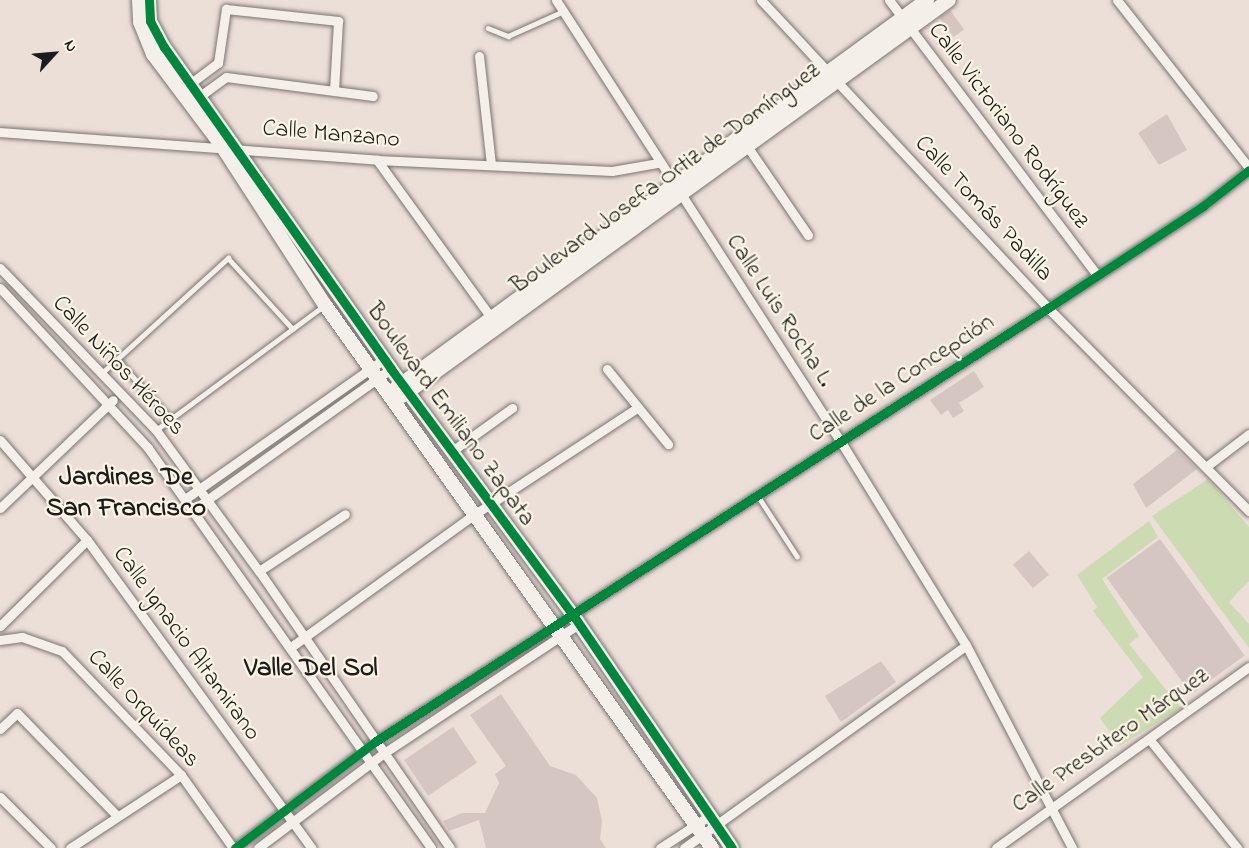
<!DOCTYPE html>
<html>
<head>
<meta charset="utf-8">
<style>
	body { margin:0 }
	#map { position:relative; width:1249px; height:848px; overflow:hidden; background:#ecdfd8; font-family:"Indie Flower",sans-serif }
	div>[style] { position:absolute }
	.green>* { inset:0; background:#cddbb2 }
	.building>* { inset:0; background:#d6c6c2; transform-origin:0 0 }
	.roads { filter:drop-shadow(0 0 2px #7a7471) drop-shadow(0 0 2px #7a7471) }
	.lane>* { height:4.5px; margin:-2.25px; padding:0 2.25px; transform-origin:2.25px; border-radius:2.25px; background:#f4efe9 }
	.street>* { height:9px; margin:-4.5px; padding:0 4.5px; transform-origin:4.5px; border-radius:4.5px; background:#f4efe9 }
	.secondary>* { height:14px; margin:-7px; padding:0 7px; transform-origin:7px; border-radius:7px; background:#f4efe9 }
	.cycleway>* { height:9px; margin:-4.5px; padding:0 4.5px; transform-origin:4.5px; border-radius:4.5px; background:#00873e }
	span { translate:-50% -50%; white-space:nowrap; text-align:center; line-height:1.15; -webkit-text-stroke:4.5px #fcf5e5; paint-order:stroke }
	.street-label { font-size:24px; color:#1c1c1c }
	.quarter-label { font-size:27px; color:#1c1c1c; font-weight:700 }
	.north { position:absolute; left:24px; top:24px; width:60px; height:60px; -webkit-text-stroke:4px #fcf5e5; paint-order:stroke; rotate:64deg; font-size:16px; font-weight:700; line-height:24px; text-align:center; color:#1c1c1c }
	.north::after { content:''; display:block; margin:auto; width:21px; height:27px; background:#1c1c1c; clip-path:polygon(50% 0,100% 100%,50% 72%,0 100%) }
</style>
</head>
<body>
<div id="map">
	<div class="green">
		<i style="clip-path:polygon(1208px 479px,1249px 527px,1249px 581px,1229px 602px,1249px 624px,1249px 648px,1152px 516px)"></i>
		<i style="clip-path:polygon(1149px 521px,1158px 537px,1102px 579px,1139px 636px,1129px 644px,1181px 708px,1120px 746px,1100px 718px,1143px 677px,1093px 611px,1097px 607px,1077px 575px)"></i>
	</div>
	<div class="building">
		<i style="left:950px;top:10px;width:24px;height:13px;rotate:54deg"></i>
		<i style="clip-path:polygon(1167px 114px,1187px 150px,1159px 165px,1138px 133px)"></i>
		<i style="clip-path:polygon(974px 371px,984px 387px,959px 403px,964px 411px,953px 418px,948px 410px,941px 415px,930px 400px)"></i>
		<i style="clip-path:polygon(1177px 450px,1197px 469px,1146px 508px,1133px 484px)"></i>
		<i style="left:1160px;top:539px;width:144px;height:66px;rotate:54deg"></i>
		<i style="left:1029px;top:551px;width:31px;height:21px;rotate:50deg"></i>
		<i style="clip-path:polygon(881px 661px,896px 682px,841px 722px,825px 696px)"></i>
		<i style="clip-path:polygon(501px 694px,550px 766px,576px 775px,597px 798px,602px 821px,600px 839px,606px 848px,486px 848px,479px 820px,449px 831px,443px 821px,462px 813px,485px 813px,499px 783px,495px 774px,506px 766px,470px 715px)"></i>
		<i style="left:453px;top:727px;width:43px;height:59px;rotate:56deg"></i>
	</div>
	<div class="roads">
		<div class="lane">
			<i style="left:488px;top:28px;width:22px;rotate:22deg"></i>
			<i style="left:508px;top:36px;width:61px;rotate:-24.1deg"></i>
			<i style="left:118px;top:360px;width:79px;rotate:48.1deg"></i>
			<i style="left:102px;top:373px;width:171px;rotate:-42.4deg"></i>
			<i style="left:228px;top:258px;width:96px;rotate:47.5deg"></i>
			<i style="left:156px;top:430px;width:207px;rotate:-36.5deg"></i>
			<i style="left:758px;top:496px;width:72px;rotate:57deg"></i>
		</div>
		<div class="street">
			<i style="left:556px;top:0;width:526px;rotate:57.19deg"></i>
			<i style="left:841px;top:442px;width:238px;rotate:58.4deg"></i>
			<i style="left:966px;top:645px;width:229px;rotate:62.4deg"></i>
			<i style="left:761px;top:0;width:421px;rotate:47deg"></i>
			<i style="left:1048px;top:308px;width:286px;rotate:45.3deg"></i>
			<i style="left:889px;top:0;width:343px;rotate:52.9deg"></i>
			<i style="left:1117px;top:0;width:214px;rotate:51.8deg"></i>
			<i style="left:479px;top:56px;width:109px;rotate:83.7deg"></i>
			<i style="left:191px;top:83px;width:34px;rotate:-37deg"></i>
			<i style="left:218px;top:63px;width:55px;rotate:-81.6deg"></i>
			<i style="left:226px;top:9px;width:113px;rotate:6.1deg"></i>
			<i style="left:338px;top:21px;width:69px;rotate:93.3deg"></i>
			<i style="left:200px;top:96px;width:32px;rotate:-36deg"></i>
			<i style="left:226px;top:77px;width:148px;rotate:7.4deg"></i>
			<i style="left:0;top:132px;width:378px;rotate:4.2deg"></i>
			<i style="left:377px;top:160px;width:235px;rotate:2.7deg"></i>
			<i style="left:612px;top:171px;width:47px;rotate:-9.9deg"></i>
			<i style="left:747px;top:146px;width:108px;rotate:55.6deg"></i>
			<i style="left:377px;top:160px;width:196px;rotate:54.1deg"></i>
			<i style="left:0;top:268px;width:225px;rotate:46.1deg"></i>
			<i style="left:156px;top:430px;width:175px;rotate:53.9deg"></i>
			<i style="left:259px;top:571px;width:336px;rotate:55.4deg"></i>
			<i style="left:0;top:288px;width:218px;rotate:47.2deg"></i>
			<i style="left:148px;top:448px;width:490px;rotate:54.7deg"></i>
			<i style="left:607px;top:369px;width:97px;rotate:50.9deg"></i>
			<i style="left:0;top:440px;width:133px;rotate:49deg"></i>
			<i style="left:87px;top:540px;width:381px;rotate:53.9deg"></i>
			<i style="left:452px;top:451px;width:74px;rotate:-35.6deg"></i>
			<i style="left:1207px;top:466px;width:53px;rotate:-37.3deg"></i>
			<i style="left:185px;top:499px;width:243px;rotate:-35.1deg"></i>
			<i style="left:0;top:508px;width:156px;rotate:-43.7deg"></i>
			<i style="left:193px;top:510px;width:243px;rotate:-35.5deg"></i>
			<i style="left:259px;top:571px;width:103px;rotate:-33.5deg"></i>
			<i style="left:0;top:626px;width:122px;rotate:-44.7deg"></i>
			<i style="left:0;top:640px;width:22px;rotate:-8deg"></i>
			<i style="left:22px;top:637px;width:42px;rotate:19.3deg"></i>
			<i style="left:62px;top:651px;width:172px;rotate:46.2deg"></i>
			<i style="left:181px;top:775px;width:90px;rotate:54.5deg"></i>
			<i style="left:291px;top:647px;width:227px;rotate:-35.9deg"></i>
			<i style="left:475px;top:514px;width:194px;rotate:-33.2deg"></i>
			<i style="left:0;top:729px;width:23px;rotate:-43deg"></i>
			<i style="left:17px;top:713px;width:144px;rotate:45.8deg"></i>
			<i style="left:1150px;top:740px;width:139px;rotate:51.1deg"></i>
			<i style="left:0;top:797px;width:72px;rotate:45deg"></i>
			<i style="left:70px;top:848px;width:133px;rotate:-33.3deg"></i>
			<i style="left:235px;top:848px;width:177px;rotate:-37.2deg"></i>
			<i style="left:376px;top:741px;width:799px;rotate:-32.8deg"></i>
			<i style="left:1048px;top:308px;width:186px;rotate:-33.3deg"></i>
			<i style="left:1203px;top:206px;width:58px;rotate:-38deg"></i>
			<i style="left:258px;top:848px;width:158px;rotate:-37deg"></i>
			<i style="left:384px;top:753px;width:234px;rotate:-33.5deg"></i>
			<i style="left:660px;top:848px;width:59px;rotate:-33.1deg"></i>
			<i style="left:684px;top:848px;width:347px;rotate:-35.7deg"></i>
			<i style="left:996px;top:848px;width:311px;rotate:-35.6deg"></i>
		</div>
		<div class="secondary">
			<i style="left:139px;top:0;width:22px;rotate:87deg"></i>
			<i style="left:140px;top:22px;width:35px;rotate:68deg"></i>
			<i style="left:153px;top:54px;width:115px;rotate:53.1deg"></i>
			<i style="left:222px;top:146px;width:189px;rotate:57.1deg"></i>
			<i style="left:325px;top:305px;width:667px;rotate:54.52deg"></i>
			<i style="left:149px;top:0;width:21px;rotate:87deg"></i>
			<i style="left:150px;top:21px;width:30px;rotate:62deg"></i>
			<i style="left:164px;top:47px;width:394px;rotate:54.8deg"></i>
			<i style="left:391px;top:369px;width:306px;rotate:53.5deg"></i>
			<i style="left:573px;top:615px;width:282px;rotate:55.7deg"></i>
			<i style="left:396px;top:388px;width:658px;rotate:-36.16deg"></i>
			<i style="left:402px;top:396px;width:675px;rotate:-35.9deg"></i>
		</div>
	</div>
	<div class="cycleway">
		<i style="left:149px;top:0;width:21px;rotate:87deg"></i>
		<i style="left:150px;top:21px;width:30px;rotate:62deg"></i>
		<i style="left:164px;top:47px;width:394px;rotate:54.8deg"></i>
		<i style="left:391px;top:369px;width:306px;rotate:53.5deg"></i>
		<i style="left:573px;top:615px;width:282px;rotate:55.7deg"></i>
		<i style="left:235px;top:848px;width:177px;rotate:-37.2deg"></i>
		<i style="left:376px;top:741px;width:799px;rotate:-32.8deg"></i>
		<i style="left:1048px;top:308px;width:186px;rotate:-33.3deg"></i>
		<i style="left:1203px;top:206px;width:58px;rotate:-38deg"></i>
	</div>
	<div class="street-label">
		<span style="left:1008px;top:126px;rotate:53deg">Calle Victoriano Rodríguez</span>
		<span style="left:331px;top:135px;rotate:5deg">Calle Manzano</span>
		<span style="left:666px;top:179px;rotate:-36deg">Boulevard Josefa Ortiz de Domínguez</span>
		<span style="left:983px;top:209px;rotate:47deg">Calle Tomás Padilla</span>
		<span style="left:779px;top:311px;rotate:57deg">Calle Luis Rocha L.</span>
		<span style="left:118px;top:366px;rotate:47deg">Calle Niños Héroes</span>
		<span style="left:902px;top:379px;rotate:-33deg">Calle de la Concepción</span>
		<span style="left:450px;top:415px;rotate:54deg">Boulevard Emiliano Zapata</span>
		<span style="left:186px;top:644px;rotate:54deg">Calle Ignacio Altamirano</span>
		<span style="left:143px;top:709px;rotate:47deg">Calle Orquídeas</span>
		<span style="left:1111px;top:741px;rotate:-35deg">Calle Presbítero Márquez</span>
	</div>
	<div class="quarter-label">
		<span style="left:126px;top:493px">Jardines De<br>San Francisco</span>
		<span style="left:311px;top:669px">Valle Del Sol</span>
	</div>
	<div class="north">N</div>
</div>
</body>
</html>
